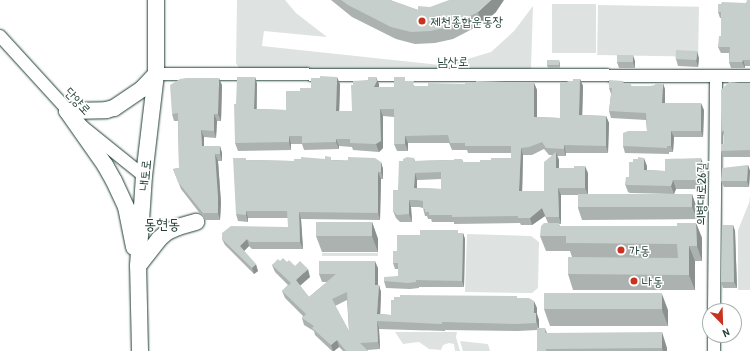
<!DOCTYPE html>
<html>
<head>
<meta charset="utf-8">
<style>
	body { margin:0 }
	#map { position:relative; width:750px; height:351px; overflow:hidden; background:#fff; font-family:"Patrick Hand","Poor Story",sans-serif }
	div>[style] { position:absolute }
	.green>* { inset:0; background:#dee3e2; transform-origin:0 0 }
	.roads { filter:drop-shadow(0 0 1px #1f3d34) drop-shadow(0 0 1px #1f3d34) }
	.minor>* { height:12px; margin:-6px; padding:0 6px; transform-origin:6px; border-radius:6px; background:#fff }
	.major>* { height:16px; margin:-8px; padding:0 8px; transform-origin:8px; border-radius:8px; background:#fff }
	.wall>* { inset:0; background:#abb2af }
	.shaded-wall>* { inset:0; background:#8b918f }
	.building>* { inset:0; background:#c7cfcc; transform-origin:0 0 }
	.dots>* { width:11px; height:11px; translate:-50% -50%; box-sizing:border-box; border:2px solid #fff; border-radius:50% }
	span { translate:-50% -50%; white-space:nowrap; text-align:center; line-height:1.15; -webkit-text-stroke:3px #fff; paint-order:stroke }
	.poi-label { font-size:13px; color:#1f3d34 }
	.left { translate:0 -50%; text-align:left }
	.street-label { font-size:13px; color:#1f3d34 }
	.quarter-label { font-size:15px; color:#1f3d34 }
	.north { position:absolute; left:702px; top:303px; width:40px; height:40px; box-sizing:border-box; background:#fff; border:1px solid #a5b1ae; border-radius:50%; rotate:157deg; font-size:11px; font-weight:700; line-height:16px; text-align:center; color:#1f3d34 }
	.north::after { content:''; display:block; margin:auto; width:14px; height:18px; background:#c8321e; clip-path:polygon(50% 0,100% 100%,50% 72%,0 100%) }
</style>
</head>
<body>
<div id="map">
	<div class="green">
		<i style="clip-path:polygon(237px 0,285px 0,296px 13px,327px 37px,264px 31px,262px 46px,440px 65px,444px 62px,464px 60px,491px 52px,514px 31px,533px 6px,531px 68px,527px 71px,239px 68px,236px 63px)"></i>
		<i style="left:552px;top:4px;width:44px;height:49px"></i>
		<i style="left:598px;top:5px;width:101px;height:50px;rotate:1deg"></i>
		<i style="clip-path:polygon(750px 196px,750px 290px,738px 290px,738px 230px,749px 203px)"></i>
		<i style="clip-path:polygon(467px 234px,531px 236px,539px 242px,538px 288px,532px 293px,465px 292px)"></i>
		<i style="left:378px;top:253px;width:3px;height:56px;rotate:90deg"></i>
		<i style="clip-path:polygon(395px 332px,457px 332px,456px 337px,460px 351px,455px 351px,454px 344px,449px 343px,443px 345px,441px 350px,429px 349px,419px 342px,403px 344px)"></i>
		<i style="clip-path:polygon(460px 341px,488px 344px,490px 351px,463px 351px)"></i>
	</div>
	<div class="roads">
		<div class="minor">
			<i style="left:0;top:36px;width:123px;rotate:47.6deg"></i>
			<i style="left:83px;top:127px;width:78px;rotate:38.8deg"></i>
			<i style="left:156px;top:74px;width:594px;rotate:0.19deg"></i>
			<i style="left:714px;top:311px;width:234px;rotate:-89.5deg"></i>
			<i style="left:714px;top:335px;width:16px;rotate:90deg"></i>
		</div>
		<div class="major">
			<i style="left:67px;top:111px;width:66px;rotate:54.9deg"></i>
			<i style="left:105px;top:165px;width:18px;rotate:61deg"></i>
			<i style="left:114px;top:181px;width:29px;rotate:65deg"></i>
			<i style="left:126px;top:207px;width:41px;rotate:78.7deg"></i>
			<i style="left:67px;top:111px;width:39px;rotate:-1deg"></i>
			<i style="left:106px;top:110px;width:8px;rotate:-14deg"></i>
			<i style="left:114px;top:108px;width:34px;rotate:-34deg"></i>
			<i style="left:142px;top:89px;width:21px;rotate:-47deg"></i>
			<i style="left:138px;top:266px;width:34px;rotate:-52deg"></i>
			<i style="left:159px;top:239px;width:11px;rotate:-41deg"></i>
			<i style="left:167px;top:232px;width:12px;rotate:-24deg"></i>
			<i style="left:178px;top:227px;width:19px;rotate:-16deg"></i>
			<i style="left:140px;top:351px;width:85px;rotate:-91.3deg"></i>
			<i style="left:138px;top:266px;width:90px;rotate:-86.2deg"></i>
			<i style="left:144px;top:176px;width:103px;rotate:-83.3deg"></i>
			<i style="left:156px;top:74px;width:74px;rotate:-90deg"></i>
		</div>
	</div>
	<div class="wall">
		<i style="clip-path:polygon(331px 0,390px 0,418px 10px,496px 12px,482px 24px,453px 39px,435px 43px,415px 44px,396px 39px,352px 17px)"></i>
		<i style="clip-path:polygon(750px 0,750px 66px,745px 66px,745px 68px,731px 68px,729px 62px,729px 53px,721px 53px,718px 47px,721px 36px,721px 18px,720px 18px,718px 12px,746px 3px)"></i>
		<i style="clip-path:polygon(699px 58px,698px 67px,678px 66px,676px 59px)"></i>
		<i style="clip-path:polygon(559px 60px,560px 63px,560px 68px,548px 68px,547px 65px)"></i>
		<i style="clip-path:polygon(635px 61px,635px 68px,619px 68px,617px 62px)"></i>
		<i style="clip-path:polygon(evenodd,255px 77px,257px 84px,257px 109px,286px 110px,300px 91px,311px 88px,340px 84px,339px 111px,352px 111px,353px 85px,376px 77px,379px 87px,394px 87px,406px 81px,415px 86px,428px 86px,465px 84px,534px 83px,537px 90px,537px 117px,560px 118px,566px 83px,580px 79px,583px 86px,582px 115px,606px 116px,609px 123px,608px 153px,566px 153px,566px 156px,557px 156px,559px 160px,559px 168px,588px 173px,588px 195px,692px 194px,696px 206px,697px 219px,582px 220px,578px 208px,578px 195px,561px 195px,561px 224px,559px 224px,560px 226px,677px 226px,696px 223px,702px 238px,702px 261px,695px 261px,695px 290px,573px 290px,568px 274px,572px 257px,570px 251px,546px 251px,540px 236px,548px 223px,545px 216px,532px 225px,521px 225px,520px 223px,454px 224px,454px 222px,432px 222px,431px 219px,428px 219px,427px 216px,425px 216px,423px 208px,419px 207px,411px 207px,412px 222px,400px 222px,396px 218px,393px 211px,398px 190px,403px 161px,414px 158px,415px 161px,454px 160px,462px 159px,463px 162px,480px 162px,491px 160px,511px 158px,511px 153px,468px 153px,467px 150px,452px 150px,449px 143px,408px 143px,408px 151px,397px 151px,394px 144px,394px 117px,383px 116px,383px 148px,379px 152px,353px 150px,352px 147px,339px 146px,339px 149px,304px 150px,302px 144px,291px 144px,291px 150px,238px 151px,235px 143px,236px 104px,255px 77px,544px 149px,549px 155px,552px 155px,544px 191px,522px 191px,523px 155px,532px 155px,544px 149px,255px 77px,441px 179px,441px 189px,417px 188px,417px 180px,441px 179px)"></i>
		<i style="clip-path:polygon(623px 81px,624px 83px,632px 86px,665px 89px,665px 103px,704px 110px,703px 137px,674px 137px,673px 152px,669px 152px,669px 154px,625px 153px,623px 146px,647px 131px,646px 120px,611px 118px,609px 111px,611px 94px,609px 88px)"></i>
		<i style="clip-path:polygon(750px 84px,750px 157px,723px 157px,721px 151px,724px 144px,724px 136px,722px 131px)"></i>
		<i style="clip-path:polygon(222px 85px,221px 121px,217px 121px,216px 138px,204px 137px,204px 146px,220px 146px,222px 153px,222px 161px,218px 161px,221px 203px,220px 220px,205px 220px,181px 189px,173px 169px,179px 168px,178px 121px,174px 121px,172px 114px)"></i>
		<i style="clip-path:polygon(246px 160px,294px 161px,333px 160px,381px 162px,383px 169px,383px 179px,381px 179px,380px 220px,301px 219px,303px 249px,252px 249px,249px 246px,244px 251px,258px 271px,254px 274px,225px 245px,222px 239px,288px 227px,288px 218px,248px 218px,248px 222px,238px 221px,236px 214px)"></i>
		<i style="clip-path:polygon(748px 165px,750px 171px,749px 187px,724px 187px,721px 181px)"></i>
		<i style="clip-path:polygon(647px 166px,647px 170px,665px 171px,704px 167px,704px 187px,700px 187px,700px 189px,676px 189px,674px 194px,630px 193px,628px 192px,625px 184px,629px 177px)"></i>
		<i style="clip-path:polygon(372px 222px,378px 239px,378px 252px,322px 252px,316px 236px)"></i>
		<i style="clip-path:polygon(733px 225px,735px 231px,737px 288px,723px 288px,721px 282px)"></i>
		<i style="clip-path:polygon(463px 233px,465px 239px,464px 287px,419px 287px,419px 288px,410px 289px,386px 288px,384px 281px,398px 276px,398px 269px,395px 269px,393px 263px,397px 251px,420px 235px)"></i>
		<i style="clip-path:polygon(evenodd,280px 261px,287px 262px,295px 266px,310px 277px,300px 286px,309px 297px,327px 282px,322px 282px,319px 274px,378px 268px,378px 285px,379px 285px,381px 292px,380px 314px,391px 315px,517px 296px,517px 298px,537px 308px,537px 314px,539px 320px,539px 328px,545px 328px,547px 333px,667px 348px,667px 351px,537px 351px,537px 330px,518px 331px,445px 330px,445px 331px,379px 329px,380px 349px,367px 350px,368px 351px,343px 351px,339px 347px,334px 351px,332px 351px,315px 335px,314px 331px,304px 325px,302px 318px,303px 316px,285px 298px,282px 291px,288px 285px,275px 272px,272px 265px,280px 261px,347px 300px,349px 331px,335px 306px,347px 300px)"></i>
		<i style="clip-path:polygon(544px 293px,668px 310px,668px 326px,550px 326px,544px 309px)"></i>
	</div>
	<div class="shaded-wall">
		<i style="clip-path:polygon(491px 0,504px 0,496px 12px,482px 24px,478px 12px)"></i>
		<i style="clip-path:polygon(697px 51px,699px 58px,698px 67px,696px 60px)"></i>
		<i style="clip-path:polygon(633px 55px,635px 61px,635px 68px,633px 62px)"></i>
		<i style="clip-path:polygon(743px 60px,745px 66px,745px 68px,742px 62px)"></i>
		<i style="clip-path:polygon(255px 77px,257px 84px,256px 117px,254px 109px)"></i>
		<i style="clip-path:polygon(337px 77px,340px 84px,339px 118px,336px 111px)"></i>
		<i style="clip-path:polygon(376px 77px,379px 84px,379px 89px,374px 87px)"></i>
		<i style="clip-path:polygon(219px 78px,222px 85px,221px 121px,218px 114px)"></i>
		<i style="clip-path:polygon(580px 79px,583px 86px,582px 123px,579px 115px)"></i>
		<i style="clip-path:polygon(534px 83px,537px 90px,537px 124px,534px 117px)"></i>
		<i style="clip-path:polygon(663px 83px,665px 89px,665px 109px,662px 103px)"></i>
		<i style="clip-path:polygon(701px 103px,704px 110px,703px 137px,701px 131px)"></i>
		<i style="clip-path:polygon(380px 109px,383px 116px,383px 148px,379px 152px,376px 144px)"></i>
		<i style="clip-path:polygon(214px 114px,217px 121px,216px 138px,214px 131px)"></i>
		<i style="clip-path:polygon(606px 116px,609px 123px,608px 153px,606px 146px)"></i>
		<i style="clip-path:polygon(201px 130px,204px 137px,204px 153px,202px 146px)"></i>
		<i style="clip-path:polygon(671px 131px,674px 137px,673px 152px,671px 146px)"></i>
		<i style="clip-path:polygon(289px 136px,291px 144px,291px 150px,289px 142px)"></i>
		<i style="clip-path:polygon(405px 136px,408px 143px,408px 151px,405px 144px)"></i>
		<i style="clip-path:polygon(336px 139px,339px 146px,339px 149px,336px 142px)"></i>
		<i style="clip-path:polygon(564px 145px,566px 153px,566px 156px,564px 149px)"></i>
		<i style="clip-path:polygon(220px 146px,222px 153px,222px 161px,220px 154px)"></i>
		<i style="clip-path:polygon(521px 148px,523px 155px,522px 198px,519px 191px)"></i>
		<i style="clip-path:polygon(556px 152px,559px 160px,559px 176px,556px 168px)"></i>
		<i style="clip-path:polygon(215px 154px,218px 161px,221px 203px,220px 220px,218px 213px)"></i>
		<i style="clip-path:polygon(644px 158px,647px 166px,647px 179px,644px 170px)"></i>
		<i style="clip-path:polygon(701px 158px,704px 167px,704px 187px,701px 179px)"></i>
		<i style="clip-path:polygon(381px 162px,383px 169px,383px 179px,381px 172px)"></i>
		<i style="clip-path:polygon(748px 165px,750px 171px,749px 187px,747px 181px)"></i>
		<i style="clip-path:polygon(585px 166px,588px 173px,588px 195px,585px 188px)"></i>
		<i style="clip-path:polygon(378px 172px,381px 179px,380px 220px,378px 213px)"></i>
		<i style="clip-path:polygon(415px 173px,417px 180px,417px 195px,414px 188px)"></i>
		<i style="clip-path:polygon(697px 178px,700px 187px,700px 189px,697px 180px)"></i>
		<i style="clip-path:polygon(673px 180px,676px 189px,674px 194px,671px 186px)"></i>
		<i style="clip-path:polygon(558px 188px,561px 195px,561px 224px,559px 217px)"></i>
		<i style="clip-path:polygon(692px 194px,696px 206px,697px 219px,692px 207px)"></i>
		<i style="clip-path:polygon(409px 200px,411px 207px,412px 222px,409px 214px)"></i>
		<i style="clip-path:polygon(542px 208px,545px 216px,532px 225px,530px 218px)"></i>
		<i style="clip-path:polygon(246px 211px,248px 218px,248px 222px,246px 215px)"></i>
		<i style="clip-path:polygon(299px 212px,301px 219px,303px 249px,300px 242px)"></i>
		<i style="clip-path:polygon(372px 222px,378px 239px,378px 252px,372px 236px)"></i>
		<i style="clip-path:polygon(696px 223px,702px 238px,702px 261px,697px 246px)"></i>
		<i style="clip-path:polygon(733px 225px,735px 231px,737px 288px,734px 282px)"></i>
		<i style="clip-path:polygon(463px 233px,465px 239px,464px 287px,462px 281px)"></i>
		<i style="clip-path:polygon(247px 239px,249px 246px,242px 253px,240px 246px)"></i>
		<i style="clip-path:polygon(689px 246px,695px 261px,695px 290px,689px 275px)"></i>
		<i style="clip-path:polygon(375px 261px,378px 268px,378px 292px,375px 285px)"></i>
		<i style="clip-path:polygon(256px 264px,258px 271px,254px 274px,252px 268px)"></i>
		<i style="clip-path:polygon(308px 269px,310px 277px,298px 287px,296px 280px)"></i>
		<i style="clip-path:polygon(379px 285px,381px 292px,380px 321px,377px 314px)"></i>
		<i style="clip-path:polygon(662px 294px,668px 310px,668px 326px,662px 310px)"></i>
		<i style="clip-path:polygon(534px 301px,537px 308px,537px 314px,539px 320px,539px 330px,534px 313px)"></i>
		<i style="clip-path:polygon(377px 321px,379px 329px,380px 349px,378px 342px)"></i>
		<i style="clip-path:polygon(662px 332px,667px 348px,667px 351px,663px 351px,662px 348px)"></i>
		<i style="clip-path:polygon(337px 340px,339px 347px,334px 351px,333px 351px,331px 345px)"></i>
	</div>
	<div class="building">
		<i style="clip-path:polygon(341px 0,390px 0,418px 10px,418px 6px,430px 7px,449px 0,491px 0,478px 12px,448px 27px,431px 31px,411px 32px,391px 27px,348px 5px)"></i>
		<i style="clip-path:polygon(747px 0,750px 0,750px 60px,743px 60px,742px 62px,729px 62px,730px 47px,718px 47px,719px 36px,721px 36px,721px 12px,718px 12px,718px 4px,721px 4px,722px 2px,746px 3px)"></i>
		<i style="left:676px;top:50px;width:21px;height:9px;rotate:3deg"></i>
		<i style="left:617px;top:55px;width:16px;height:7px"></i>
		<i style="left:547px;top:60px;width:12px;height:5px"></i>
		<i style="clip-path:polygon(evenodd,320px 76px,337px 77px,336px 111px,352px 111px,351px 85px,353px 85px,353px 81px,368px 80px,368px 77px,376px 77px,377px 81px,374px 87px,394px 87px,394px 77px,405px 77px,405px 81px,414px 81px,413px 86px,428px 86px,428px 83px,465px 84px,465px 82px,476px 83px,476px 81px,534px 83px,534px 117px,560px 118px,560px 83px,566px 83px,568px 81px,573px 81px,573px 79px,580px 79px,579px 115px,606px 116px,606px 146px,564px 145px,564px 149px,546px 148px,542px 142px,529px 147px,521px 148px,519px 191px,544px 191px,544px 162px,556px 152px,556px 168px,574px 168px,574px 166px,585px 166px,585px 188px,558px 188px,559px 217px,546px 217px,542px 208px,530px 218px,518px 218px,518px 216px,452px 217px,452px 215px,429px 215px,429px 212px,425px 212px,425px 209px,423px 209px,423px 201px,417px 200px,409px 200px,409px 214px,397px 215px,393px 211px,393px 190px,398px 190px,399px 161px,403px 161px,403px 159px,407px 157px,414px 158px,414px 161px,454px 160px,454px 159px,462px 159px,462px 162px,480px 162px,480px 160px,491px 160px,491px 158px,511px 158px,511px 146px,465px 146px,465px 143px,450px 143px,448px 135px,405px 136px,405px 144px,394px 144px,394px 109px,380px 109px,381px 141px,376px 144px,350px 143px,350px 139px,336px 139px,336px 142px,302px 143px,302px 136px,289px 136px,289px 142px,235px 143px,234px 104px,236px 104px,237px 77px,255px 77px,254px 109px,286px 110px,286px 91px,300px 91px,300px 88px,311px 88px,311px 78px,320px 78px,320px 76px,441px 172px,441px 189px,414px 188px,415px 173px,441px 172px)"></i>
		<i style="clip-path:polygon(186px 78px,219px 78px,218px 114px,214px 114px,214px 131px,201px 130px,202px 146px,220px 146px,220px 154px,215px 154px,218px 196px,218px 213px,203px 213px,178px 182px,173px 169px,179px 168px,178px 113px,172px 114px,170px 85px,180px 79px)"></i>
		<i style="clip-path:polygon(609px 80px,623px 81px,623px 83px,631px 83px,631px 86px,650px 86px,655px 85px,655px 83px,663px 83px,662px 103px,701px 103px,701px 131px,671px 131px,671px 146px,667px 146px,667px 148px,623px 146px,623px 133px,628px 131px,647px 131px,646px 113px,609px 111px,612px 88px,609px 88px)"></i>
		<i style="clip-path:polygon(729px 82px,750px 84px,750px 150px,721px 151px,721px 144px,724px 144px,724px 131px,722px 131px,721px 90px)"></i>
		<i style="clip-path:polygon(325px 156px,331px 157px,331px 160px,345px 161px,348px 160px,348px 157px,375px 158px,381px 162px,381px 172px,378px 172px,378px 213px,299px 212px,300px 242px,250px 242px,247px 239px,240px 246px,256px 264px,252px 268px,222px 239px,222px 233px,231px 226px,288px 227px,287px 211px,246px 211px,246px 215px,236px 214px,233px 158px,246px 158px,246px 160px,294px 161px,294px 159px,301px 159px,301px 157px,325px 159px)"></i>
		<i style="clip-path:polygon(638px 157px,644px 158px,644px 170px,665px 171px,665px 159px,701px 158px,701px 179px,697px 178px,697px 180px,673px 180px,671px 186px,627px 185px,625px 184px,626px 177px,629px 177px,629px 162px,633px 162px,633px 159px,638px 159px)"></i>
		<i style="clip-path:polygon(748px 165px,747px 181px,721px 181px,722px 168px)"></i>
		<i style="left:692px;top:194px;width:13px;height:114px;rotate:90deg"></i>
		<i style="left:372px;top:222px;width:14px;height:56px;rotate:90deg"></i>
		<i style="clip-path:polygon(544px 223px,559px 223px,559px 226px,677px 226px,677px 223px,696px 223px,697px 246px,689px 246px,689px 275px,568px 274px,568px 257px,678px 258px,677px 244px,566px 243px,566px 236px,540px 236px,541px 226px)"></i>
		<i style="clip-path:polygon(722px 225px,733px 225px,734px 282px,721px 282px)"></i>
		<i style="clip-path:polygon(420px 230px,458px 230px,458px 233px,463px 233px,462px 281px,416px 280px,416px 282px,408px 283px,384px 281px,384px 277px,398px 276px,398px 263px,393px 263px,393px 251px,397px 251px,397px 235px,420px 235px)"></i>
		<i style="clip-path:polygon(evenodd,283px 258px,287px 262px,289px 260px,295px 266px,300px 261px,308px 269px,296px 280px,309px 297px,336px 274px,319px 274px,319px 261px,375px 261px,375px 285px,379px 285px,377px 314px,391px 315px,391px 300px,394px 300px,394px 297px,400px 297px,400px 295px,517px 296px,517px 298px,529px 298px,534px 301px,534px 313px,536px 313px,536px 323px,516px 324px,442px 322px,442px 324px,377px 321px,378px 342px,360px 343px,368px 351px,346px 351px,337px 340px,331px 345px,312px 328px,314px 326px,302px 318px,306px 314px,282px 291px,291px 283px,272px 265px,278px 259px,280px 261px,283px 258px,347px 292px,349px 331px,332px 299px,347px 292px)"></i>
		<i style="left:544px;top:293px;width:118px;height:16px"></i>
		<i style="clip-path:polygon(537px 328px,545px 328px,545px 333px,662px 332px,662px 348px,546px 349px,546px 351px,537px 351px)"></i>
	</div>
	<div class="dots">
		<i style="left:422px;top:21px;background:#c8321e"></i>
		<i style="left:621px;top:250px;background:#c8321e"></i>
		<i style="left:634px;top:281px;background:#c8321e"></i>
	</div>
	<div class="poi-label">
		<span class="left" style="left:430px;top:21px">제천종합운동장</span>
		<span class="left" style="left:629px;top:250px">가동</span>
		<span class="left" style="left:642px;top:281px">나동</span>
	</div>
	<div class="street-label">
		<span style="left:453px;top:61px">남산로</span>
		<span style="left:78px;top:101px;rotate:47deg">단양로</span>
		<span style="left:145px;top:175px;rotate:-85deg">내토로</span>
		<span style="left:701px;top:194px;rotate:-89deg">의병대로26길</span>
	</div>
	<div class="quarter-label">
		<span style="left:162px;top:224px">동현동</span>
	</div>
	<div class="north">N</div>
</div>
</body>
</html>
